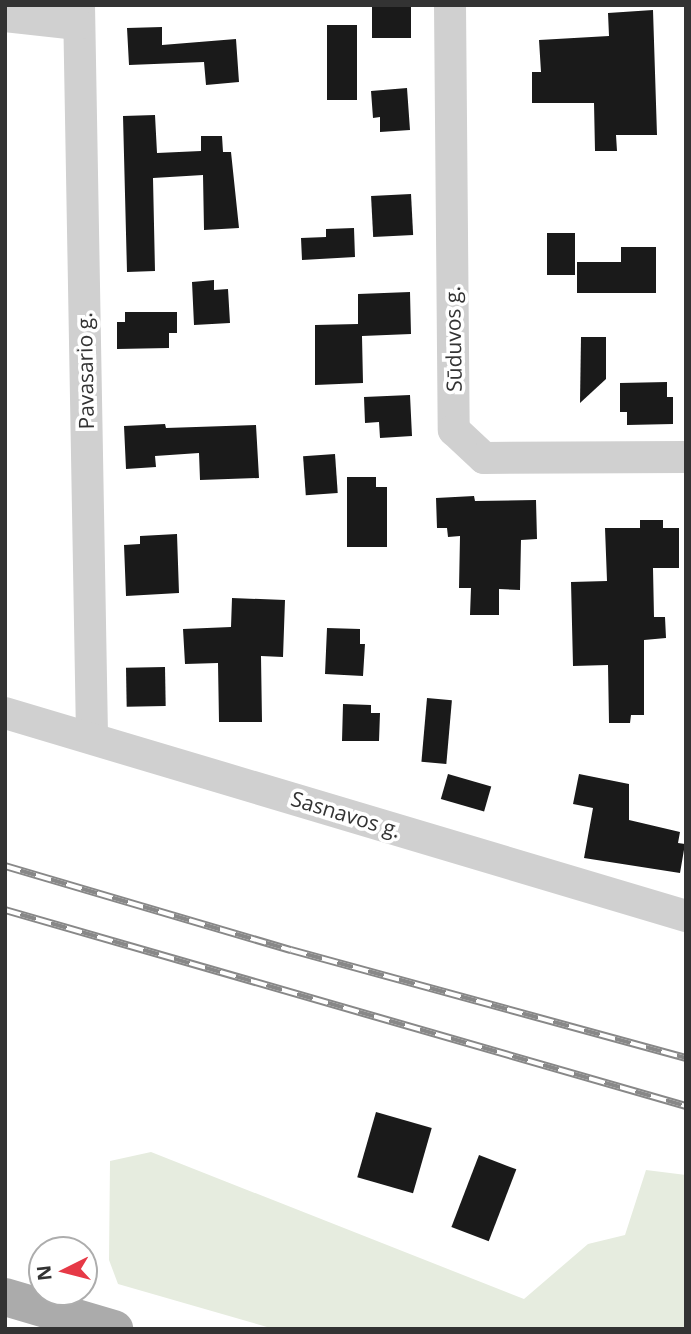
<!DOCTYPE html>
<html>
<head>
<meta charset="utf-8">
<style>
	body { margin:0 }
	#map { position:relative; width:691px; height:1334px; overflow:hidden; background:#fff; font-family:"Open Sans",sans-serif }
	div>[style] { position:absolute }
	.green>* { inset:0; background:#e6ecdf }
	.building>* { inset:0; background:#1a1a1a; transform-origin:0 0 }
	.minor>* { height:32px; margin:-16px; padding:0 16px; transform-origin:16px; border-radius:16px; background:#d0d0d0 }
	.primary>* { height:38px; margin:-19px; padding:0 19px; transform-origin:19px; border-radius:19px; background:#ababab }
	.rail>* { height:8px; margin-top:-4px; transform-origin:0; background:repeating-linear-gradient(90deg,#fff 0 16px,#888 0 32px); box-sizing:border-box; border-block:2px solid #888 }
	span { translate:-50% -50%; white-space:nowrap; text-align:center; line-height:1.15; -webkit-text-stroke:7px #fff; paint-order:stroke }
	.street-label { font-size:21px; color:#333 }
	.frame { position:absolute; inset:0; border:7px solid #333; pointer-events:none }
	.north { position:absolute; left:28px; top:1236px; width:70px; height:70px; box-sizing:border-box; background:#fff; border:2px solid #adadad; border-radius:50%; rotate:264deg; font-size:19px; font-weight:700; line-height:28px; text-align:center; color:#333 }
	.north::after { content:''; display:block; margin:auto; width:24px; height:32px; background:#e63946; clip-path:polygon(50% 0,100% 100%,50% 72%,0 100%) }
</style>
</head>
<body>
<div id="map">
	<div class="green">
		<i style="clip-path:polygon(151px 1152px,524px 1299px,588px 1244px,625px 1235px,646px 1170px,686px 1175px,686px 1329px,274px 1329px,118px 1284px,109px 1260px,110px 1161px)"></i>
	</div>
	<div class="building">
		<i style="left:372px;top:5px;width:39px;height:33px"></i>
		<i style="clip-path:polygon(653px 10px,657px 135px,616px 135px,617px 151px,595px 151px,594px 103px,532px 103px,532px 72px,541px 72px,539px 40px,609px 36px,608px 13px)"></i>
		<i style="left:327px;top:25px;width:30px;height:75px"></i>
		<i style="clip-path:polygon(162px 27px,162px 45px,236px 39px,239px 82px,206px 85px,204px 62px,129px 65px,127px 28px)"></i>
		<i style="clip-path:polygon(407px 88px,410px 130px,380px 132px,380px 117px,373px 118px,371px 91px)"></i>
		<i style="clip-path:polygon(155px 115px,157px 153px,201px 151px,201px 136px,222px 136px,223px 152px,231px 152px,239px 228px,204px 230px,203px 175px,153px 178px,155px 271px,127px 272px,123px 116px)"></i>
		<i style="left:411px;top:194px;width:41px;height:40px;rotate:87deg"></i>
		<i style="clip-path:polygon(354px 228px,355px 257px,302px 260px,301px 238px,326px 237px,326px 229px)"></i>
		<i style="left:547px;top:233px;width:28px;height:42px"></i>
		<i style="clip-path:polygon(621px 247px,656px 247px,656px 293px,577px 293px,577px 262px,621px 262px)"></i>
		<i style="clip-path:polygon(214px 280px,214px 290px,228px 289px,230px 323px,194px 325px,192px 282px)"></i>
		<i style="clip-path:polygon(410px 292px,411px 334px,362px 336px,363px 383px,315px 385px,315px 325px,358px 324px,358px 294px)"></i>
		<i style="clip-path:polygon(125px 312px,177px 312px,177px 333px,169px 333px,169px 348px,117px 349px,117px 322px,125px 322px)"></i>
		<i style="clip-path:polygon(581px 337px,606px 337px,606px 379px,580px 403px)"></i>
		<i style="clip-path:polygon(667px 382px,667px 397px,673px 397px,673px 424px,627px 425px,627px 412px,620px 412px,620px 383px)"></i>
		<i style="clip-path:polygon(410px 395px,412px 436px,380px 438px,379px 422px,365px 423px,364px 397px)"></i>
		<i style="clip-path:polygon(165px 424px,166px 428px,256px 425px,259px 478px,200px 480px,199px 453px,155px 456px,156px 467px,126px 469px,124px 426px)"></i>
		<i style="left:335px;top:454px;width:39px;height:32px;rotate:86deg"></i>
		<i style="clip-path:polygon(347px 477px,376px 477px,376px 487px,387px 487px,387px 547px,347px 547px)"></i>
		<i style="clip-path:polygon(474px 496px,475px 501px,536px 500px,537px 539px,521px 540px,520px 590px,499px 589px,499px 615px,470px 615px,471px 588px,459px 588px,460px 536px,448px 537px,447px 528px,437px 528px,436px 498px)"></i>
		<i style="clip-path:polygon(640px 520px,663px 520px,663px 528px,679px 528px,679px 568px,653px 568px,654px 617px,665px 617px,666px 638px,644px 640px,644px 715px,631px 715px,630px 723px,609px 723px,608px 665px,573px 666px,571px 582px,607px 581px,605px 528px,640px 528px)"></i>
		<i style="clip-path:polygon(177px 534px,179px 593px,126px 596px,124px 545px,140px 544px,140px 536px)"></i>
		<i style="clip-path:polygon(232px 598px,285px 600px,283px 657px,261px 656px,262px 722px,219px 722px,218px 663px,185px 664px,183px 629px,231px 627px)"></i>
		<i style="clip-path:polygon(327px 628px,360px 629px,360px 644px,365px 644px,363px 676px,325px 674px)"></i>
		<i style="left:165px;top:667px;width:39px;height:39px;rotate:89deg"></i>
		<i style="left:427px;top:698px;width:25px;height:64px;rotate:5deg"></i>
		<i style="clip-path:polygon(343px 704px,371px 705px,371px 713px,380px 713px,379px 741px,342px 741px)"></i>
		<i style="left:448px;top:774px;width:45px;height:26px;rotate:16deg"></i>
		<i style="clip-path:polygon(579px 774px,629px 784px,629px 820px,680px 832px,678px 843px,685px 844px,680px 873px,584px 858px,593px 808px,573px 804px)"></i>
		<i style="left:376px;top:1112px;width:58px;height:68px;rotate:16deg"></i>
		<i style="left:479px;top:1155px;width:40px;height:77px;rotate:21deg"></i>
	</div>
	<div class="minor">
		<i style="left:79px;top:5px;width:732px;rotate:88.98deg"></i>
		<i style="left:450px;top:5px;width:425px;rotate:89.5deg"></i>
		<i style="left:454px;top:430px;width:41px;rotate:43deg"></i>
		<i style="left:484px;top:458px;width:202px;rotate:-0.3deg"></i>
		<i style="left:5px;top:16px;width:73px;rotate:6.3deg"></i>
		<i style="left:5px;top:713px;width:711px;rotate:16.6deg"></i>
	</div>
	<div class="primary">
		<i style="left:5px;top:1297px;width:114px;rotate:16.4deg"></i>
	</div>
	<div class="rail">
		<i style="left:5px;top:866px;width:298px;rotate:16.4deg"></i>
		<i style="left:291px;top:950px;width:409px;rotate:15.3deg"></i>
		<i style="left:5px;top:910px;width:709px;rotate:16.06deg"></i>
	</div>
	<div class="street-label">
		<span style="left:453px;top:339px;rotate:-91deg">Sūduvos g.</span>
		<span style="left:85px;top:371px;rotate:-91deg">Pavasario g.</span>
		<span style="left:346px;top:814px;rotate:17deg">Sasnavos g.</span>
	</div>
	<div class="frame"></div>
	<div class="north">N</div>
</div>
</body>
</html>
